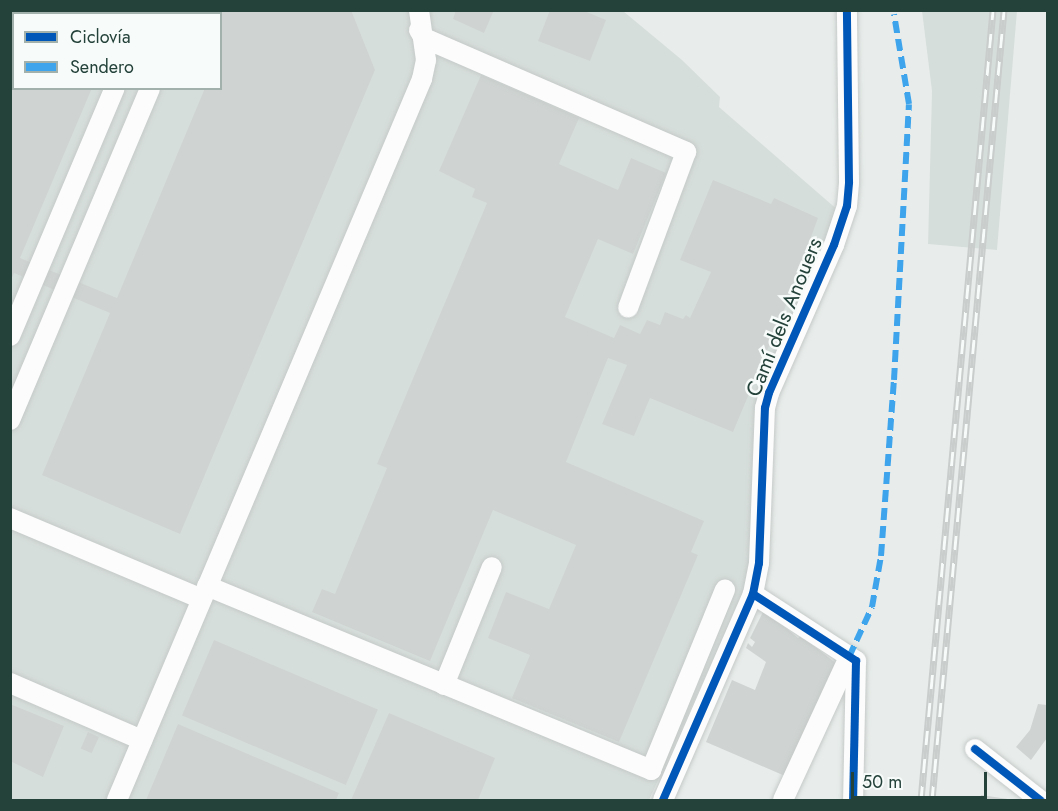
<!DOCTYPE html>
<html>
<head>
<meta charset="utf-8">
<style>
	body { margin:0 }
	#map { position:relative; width:1058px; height:811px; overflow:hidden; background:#e8edeb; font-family:Jost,sans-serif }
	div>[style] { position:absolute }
	.built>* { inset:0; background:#d6dedb }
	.building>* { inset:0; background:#cfd4d2; transform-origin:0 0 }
	.roads { filter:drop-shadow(0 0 2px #c5cac8) drop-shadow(0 0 2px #c5cac8) }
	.minor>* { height:20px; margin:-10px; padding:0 10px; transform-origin:10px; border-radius:10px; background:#fcfcfc }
	.rail>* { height:7px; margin-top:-3.5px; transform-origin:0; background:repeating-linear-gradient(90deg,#f7fbf9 0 14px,#c9cdcc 0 28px); box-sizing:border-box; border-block:2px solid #c9cdcc }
	.quiet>* { height:6px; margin-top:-3px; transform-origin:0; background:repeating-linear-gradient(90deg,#3ea4ec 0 12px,transparent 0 18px) }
	.cycleway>* { height:8px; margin:-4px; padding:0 4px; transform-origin:4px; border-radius:4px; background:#0057b8 }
	span { translate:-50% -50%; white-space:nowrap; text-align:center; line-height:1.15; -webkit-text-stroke:5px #f7fbf9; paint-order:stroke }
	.street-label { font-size:21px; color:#24423a }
	.frame { position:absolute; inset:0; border:12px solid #24423a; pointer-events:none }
	.legend { position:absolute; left:12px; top:12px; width:210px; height:78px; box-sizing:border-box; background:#f7fbf9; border:2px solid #a3b1ad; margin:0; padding:8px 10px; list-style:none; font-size:18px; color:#24423a }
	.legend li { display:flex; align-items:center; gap:12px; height:30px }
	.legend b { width:30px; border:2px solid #a3b1ad }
	.scale { position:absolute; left:851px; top:772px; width:136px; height:27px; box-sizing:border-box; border:3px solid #24423a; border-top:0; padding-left:8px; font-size:18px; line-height:21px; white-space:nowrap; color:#24423a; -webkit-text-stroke:4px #f7fbf9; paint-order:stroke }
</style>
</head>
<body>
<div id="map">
	<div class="built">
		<i style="clip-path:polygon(evenodd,10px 11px,623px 11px,682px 60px,720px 97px,719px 107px,839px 211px,757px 396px,749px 581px,649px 800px,11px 800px,10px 11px,14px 14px,220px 14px,220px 88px,14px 88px,14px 14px)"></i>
		<i style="clip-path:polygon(922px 11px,1017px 11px,997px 250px,928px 244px,932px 91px)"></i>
	</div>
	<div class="building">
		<i style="clip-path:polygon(186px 10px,351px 10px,375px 70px,180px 534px,42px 475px,110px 313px,14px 273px,10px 282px,10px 43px,14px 44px,14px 88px,92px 88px,20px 258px,117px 298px,205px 88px,220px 88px,220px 14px,187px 14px)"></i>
		<i style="clip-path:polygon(456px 10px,494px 10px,484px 33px,453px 19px)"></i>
		<i style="clip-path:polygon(550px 10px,582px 10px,606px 20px,590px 61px,538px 41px)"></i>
		<i style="clip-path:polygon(481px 75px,579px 118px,559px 164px,618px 190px,631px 158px,666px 173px,633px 254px,598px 239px,565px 317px,614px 338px,620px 325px,640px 334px,647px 320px,660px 325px,665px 312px,683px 319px,686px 315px,690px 318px,711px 272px,680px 260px,713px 180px,771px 204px,774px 198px,818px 218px,787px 303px,733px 432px,650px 398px,634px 436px,602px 424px,627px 365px,608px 358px,566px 462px,704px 521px,691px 552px,698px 555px,619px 742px,512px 698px,530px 655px,488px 638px,506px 592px,549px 609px,576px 545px,493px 510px,430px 661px,312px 612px,322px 589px,335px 594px,387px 468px,377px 464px,487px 203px,472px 197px,475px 189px,439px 171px)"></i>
		<i style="clip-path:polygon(764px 610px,798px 638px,801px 636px,837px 664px,785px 776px,706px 742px,732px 680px,755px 690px,766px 662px,746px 648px,748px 643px,752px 647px,755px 642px,750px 638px)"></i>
		<i style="left:214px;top:640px;width:178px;height:82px;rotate:23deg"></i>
		<i style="clip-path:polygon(10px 704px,64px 726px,43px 777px,10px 761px)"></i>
		<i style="clip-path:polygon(1038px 704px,1047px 705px,1047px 738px,1031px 760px,1016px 747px,1030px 730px)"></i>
		<i style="clip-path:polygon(389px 713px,495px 758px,478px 800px,351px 800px)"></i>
		<i style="clip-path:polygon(178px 724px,339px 793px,336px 800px,146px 800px)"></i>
		<i style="left:88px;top:732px;width:12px;height:18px;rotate:24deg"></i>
		<i style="clip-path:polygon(981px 795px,1008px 799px,1008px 800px,980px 800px)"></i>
	</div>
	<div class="roads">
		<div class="minor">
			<i style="left:125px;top:10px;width:7px;rotate:34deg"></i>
			<i style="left:10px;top:19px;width:4px;rotate:14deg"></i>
			<i style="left:419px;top:30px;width:9px;rotate:58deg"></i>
			<i style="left:424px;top:38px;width:286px;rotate:23.5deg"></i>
			<i style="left:686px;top:152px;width:166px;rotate:110.4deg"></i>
			<i style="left:10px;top:336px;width:269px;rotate:-67.1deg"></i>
			<i style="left:10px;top:420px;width:360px;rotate:-67.1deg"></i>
			<i style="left:10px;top:518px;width:208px;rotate:22.9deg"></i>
			<i style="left:207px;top:586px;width:481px;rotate:22.5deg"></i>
			<i style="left:651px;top:770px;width:195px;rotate:-67.7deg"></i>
			<i style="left:753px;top:594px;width:123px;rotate:33deg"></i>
			<i style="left:856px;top:661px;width:139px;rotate:91.2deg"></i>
			<i style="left:10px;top:683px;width:144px;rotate:23.4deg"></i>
			<i style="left:444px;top:685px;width:127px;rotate:-67.9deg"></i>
			<i style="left:975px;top:749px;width:83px;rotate:38.1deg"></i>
			<i style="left:117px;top:800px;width:783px;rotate:-67.07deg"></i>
			<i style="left:422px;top:79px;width:19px;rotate:-78deg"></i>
			<i style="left:426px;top:60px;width:50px;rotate:-98deg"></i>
			<i style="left:663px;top:800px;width:225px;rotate:-66.4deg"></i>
			<i style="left:753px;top:594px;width:32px;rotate:-79deg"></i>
			<i style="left:759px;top:563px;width:155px;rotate:-87.8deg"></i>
			<i style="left:765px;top:408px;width:16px;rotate:-75deg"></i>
			<i style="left:769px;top:393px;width:162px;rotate:-66.3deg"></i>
			<i style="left:834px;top:245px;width:41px;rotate:-71.6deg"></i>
			<i style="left:847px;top:206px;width:24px;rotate:-85deg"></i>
			<i style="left:849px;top:182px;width:172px;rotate:-90.7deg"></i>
			<i style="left:783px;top:800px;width:157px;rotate:-65.2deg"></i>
		</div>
	</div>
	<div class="rail">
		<i style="left:921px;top:800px;width:793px;rotate:-84.79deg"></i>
		<i style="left:932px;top:800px;width:793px;rotate:-84.79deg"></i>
	</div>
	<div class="quiet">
		<i style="left:849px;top:657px;width:55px;rotate:-65.3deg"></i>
		<i style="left:872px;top:607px;width:52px;rotate:-80deg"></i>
		<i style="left:881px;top:556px;width:176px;rotate:-85.8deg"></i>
		<i style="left:894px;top:380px;width:276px;rotate:-86.9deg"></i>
		<i style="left:909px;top:104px;width:91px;rotate:-99.5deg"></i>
	</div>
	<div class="cycleway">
		<i style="left:753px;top:594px;width:123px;rotate:33deg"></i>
		<i style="left:856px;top:661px;width:139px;rotate:91.2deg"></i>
		<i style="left:975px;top:749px;width:83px;rotate:38.1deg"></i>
		<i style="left:663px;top:800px;width:225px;rotate:-66.4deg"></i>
		<i style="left:753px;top:594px;width:32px;rotate:-79deg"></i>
		<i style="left:759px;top:563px;width:155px;rotate:-87.8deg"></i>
		<i style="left:765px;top:408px;width:16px;rotate:-75deg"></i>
		<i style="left:769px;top:393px;width:162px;rotate:-66.3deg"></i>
		<i style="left:834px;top:245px;width:41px;rotate:-71.6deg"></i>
		<i style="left:847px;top:206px;width:24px;rotate:-85deg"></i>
		<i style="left:849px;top:182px;width:172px;rotate:-90.7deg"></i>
	</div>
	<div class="street-label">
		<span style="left:784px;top:317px;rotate:-68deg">Camí dels Anouers</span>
	</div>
	<div class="frame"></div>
	<ul class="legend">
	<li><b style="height:8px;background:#0057b8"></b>Ciclovía</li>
	<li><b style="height:8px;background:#3ea4ec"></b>Sendero</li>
	</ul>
	<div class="scale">50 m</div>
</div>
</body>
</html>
